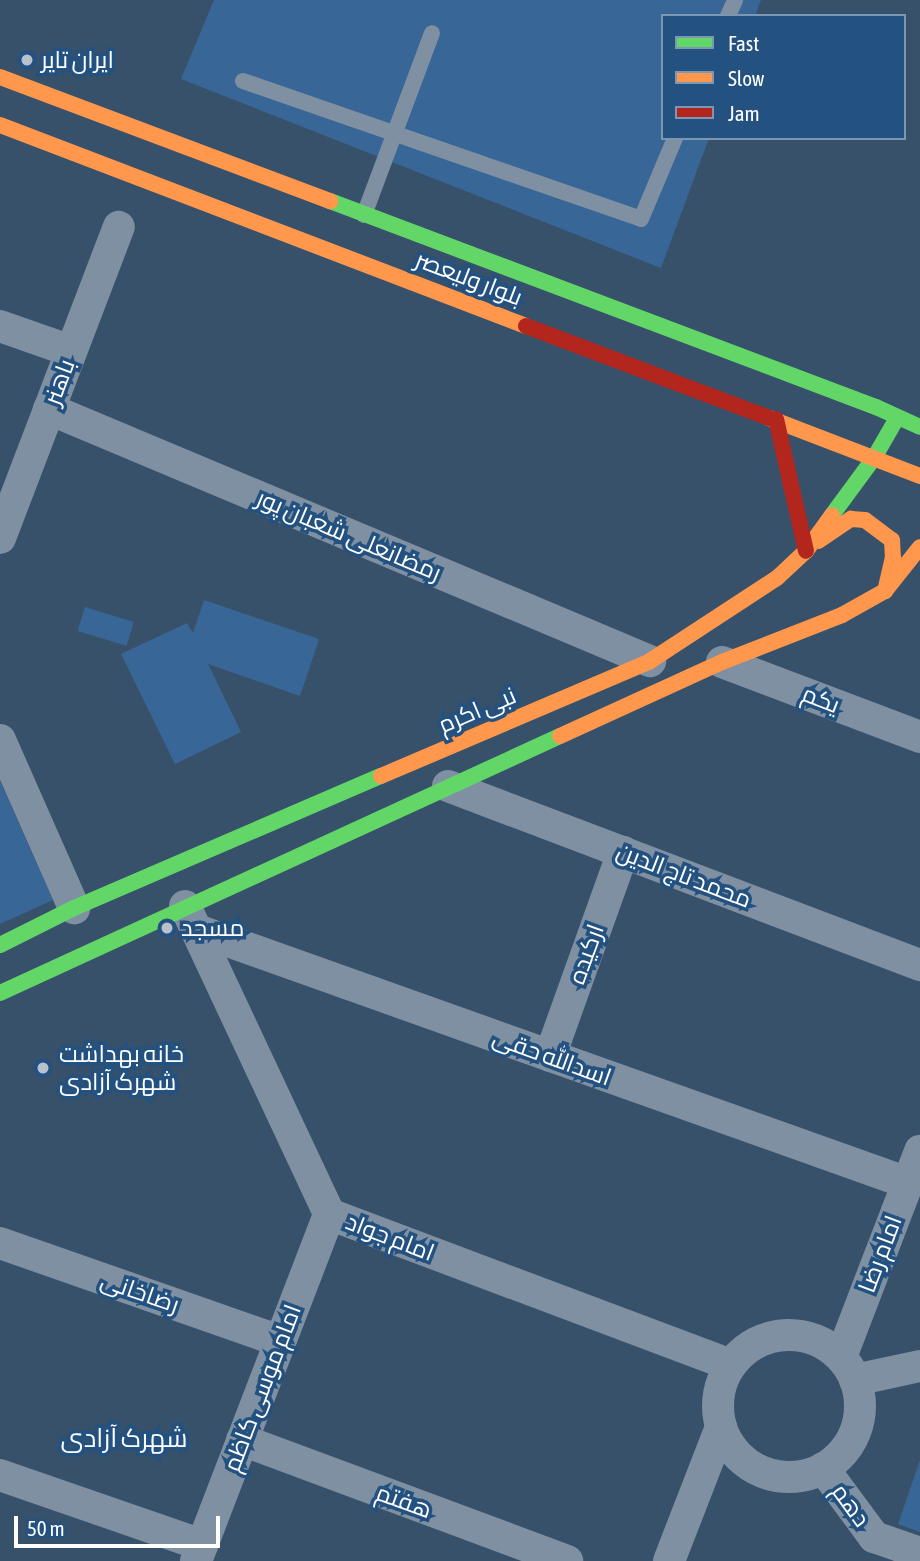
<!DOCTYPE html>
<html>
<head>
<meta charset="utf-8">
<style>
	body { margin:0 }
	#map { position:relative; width:920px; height:1561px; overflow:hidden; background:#38516b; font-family:"Asap Condensed",Cairo,sans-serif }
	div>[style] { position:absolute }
	.green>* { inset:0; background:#386797; transform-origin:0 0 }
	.lane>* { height:16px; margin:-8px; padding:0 8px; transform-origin:8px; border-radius:8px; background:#7e90a1 }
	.street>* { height:32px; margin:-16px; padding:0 16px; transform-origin:16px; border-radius:16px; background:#7e90a1 }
	.street>.ring { margin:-16px; padding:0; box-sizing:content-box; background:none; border:32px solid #7e90a1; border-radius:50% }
	.fast>* { height:16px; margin:-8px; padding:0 8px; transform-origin:8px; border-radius:8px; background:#63d668 }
	.slow>* { height:16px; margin:-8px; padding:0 8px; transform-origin:8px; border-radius:8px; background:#ff974d }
	.jam>* { height:16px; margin:-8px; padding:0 8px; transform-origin:8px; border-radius:8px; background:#b3261e }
	.dots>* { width:19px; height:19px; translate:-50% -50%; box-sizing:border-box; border:4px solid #235180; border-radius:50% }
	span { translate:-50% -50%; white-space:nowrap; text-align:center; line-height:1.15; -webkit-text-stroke:7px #235180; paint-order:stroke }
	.poi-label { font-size:24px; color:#fff }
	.left { translate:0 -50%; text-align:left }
	.street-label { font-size:24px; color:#fff }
	.neighbourhood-label { font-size:26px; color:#fff }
	.legend { position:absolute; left:661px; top:14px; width:245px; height:126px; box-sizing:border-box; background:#235180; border:2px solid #7b97b3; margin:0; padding:9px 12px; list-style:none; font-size:21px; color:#fff }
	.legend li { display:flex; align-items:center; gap:14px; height:35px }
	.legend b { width:35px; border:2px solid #7b97b3 }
	.scale { position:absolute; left:14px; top:1516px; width:206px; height:32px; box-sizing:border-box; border:4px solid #fff; border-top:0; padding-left:9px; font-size:21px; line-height:24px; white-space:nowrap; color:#fff; -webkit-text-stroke:5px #235180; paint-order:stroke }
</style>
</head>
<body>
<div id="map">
	<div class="green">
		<i style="clip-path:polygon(214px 0,761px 0,755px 16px,663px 16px,663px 138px,709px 138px,661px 268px,181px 79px)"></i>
		<i style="clip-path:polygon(204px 600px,319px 639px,300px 696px,208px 664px,241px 732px,175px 764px,121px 654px,187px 623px,193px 633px)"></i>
		<i style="left:85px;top:607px;width:51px;height:25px;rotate:17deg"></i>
		<i style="clip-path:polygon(0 781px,53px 900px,0 924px)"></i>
		<i style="clip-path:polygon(920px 1460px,920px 1532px,898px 1524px)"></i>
	</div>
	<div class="lane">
		<i style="left:728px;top:16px;width:17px;rotate:-66deg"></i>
		<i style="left:243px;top:81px;width:421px;rotate:19.1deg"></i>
		<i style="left:641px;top:219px;width:88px;rotate:-67.2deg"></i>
		<i style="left:364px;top:215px;width:194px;rotate:-69.5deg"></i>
	</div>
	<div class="street">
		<i style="left:0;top:326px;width:75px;rotate:19.4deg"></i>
		<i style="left:49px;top:409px;width:652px;rotate:22.75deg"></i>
		<i style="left:0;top:538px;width:333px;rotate:-69.1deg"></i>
		<i style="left:722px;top:662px;width:212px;rotate:20.7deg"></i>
		<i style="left:0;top:740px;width:184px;rotate:66.2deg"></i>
		<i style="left:448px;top:786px;width:505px;rotate:20.77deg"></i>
		<i style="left:185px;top:906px;width:340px;rotate:64.9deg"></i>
		<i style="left:329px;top:1214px;width:428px;rotate:20.6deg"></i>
		<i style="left:197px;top:930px;width:755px;rotate:19.59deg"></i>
		<i style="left:550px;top:1056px;width:217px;rotate:-70.3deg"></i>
		<i style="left:0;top:1243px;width:297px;rotate:19.3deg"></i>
		<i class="ring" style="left:718px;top:1335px;width:110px;height:110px"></i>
		<i style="left:841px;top:1357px;width:221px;rotate:-69deg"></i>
		<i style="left:855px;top:1380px;width:66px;rotate:-12.2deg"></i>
		<i style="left:242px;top:1440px;width:347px;rotate:20.4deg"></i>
		<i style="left:823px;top:1468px;width:86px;rotate:53.5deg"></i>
		<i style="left:874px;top:1537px;width:49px;rotate:19.2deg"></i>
		<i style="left:0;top:1475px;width:214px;rotate:19.1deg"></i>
		<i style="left:196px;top:1561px;width:372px;rotate:-69deg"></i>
		<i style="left:669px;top:1561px;width:144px;rotate:-68.8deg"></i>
	</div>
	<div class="fast">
		<i style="left:330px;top:201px;width:584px;rotate:20.67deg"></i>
		<i style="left:876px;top:407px;width:48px;rotate:24.4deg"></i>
		<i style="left:832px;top:515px;width:71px;rotate:-53.6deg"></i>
		<i style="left:874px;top:458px;width:46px;rotate:-60.1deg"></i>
		<i style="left:0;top:945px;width:83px;rotate:-26.6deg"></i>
		<i style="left:74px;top:908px;width:334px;rotate:-23.3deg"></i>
		<i style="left:0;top:993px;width:616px;rotate:-24.65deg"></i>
	</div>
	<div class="slow">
		<i style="left:0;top:77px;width:353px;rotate:20.6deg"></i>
		<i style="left:0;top:125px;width:563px;rotate:20.91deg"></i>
		<i style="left:769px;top:418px;width:162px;rotate:21deg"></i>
		<i style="left:818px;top:541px;width:40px;rotate:-34deg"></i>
		<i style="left:851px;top:519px;width:14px;rotate:4deg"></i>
		<i style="left:865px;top:520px;width:34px;rotate:37deg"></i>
		<i style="left:892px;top:540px;width:17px;rotate:87deg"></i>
		<i style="left:893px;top:557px;width:35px;rotate:103deg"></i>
		<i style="left:560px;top:736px;width:178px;rotate:-24.6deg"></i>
		<i style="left:722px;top:662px;width:129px;rotate:-21.4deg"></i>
		<i style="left:842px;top:615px;width:49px;rotate:-29.2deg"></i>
		<i style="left:885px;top:591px;width:56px;rotate:-51.5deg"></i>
		<i style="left:381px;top:776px;width:293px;rotate:-23.1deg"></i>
		<i style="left:650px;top:661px;width:152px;rotate:-33.2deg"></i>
		<i style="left:777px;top:578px;width:40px;rotate:-43deg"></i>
		<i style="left:806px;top:551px;width:44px;rotate:-54.2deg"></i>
	</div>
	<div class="jam">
		<i style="left:526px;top:326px;width:260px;rotate:20.7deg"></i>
		<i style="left:776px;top:419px;width:135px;rotate:77.2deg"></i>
	</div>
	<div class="dots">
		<i style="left:27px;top:60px;background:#b9c2cb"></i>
		<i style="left:167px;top:928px;background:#b9c2cb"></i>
		<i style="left:43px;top:1068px;background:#b9c2cb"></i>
	</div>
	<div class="poi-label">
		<span class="left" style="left:41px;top:60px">ایران تایر</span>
		<span class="left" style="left:181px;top:928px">مسجد</span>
		<span class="left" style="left:59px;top:1068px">خانه بهداشت<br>شهرک آزادی</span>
	</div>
	<div class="street-label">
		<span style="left:469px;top:278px;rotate:21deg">بلوار ولیعصر</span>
		<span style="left:59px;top:382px;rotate:-69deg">باهنر</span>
		<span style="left:349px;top:535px;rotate:23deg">رمضانعلی شعبان پور</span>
		<span style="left:821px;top:699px;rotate:21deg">یکم</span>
		<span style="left:477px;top:710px;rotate:-23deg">نبی اکرم</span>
		<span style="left:684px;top:875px;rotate:21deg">محمد تاج الدین</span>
		<span style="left:586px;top:954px;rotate:-70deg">ارکیده</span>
		<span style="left:552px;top:1057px;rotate:20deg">اسدالله حقی</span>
		<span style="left:390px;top:1237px;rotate:21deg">امام جواد</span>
		<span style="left:880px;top:1254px;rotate:-69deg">امام رضا</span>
		<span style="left:140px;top:1292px;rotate:19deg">رضاخانی</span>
		<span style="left:262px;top:1388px;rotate:-69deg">امام موسی کاظم</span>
		<span style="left:404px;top:1501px;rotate:20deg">هفتم</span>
		<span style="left:851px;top:1505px;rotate:54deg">دهم</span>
	</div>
	<div class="neighbourhood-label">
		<span style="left:124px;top:1439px">شهرک آزادی</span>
	</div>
	<ul class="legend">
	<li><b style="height:9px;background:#63d668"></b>Fast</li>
	<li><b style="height:9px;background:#ff974d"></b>Slow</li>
	<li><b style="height:9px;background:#b3261e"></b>Jam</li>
	</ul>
	<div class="scale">50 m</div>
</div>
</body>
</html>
